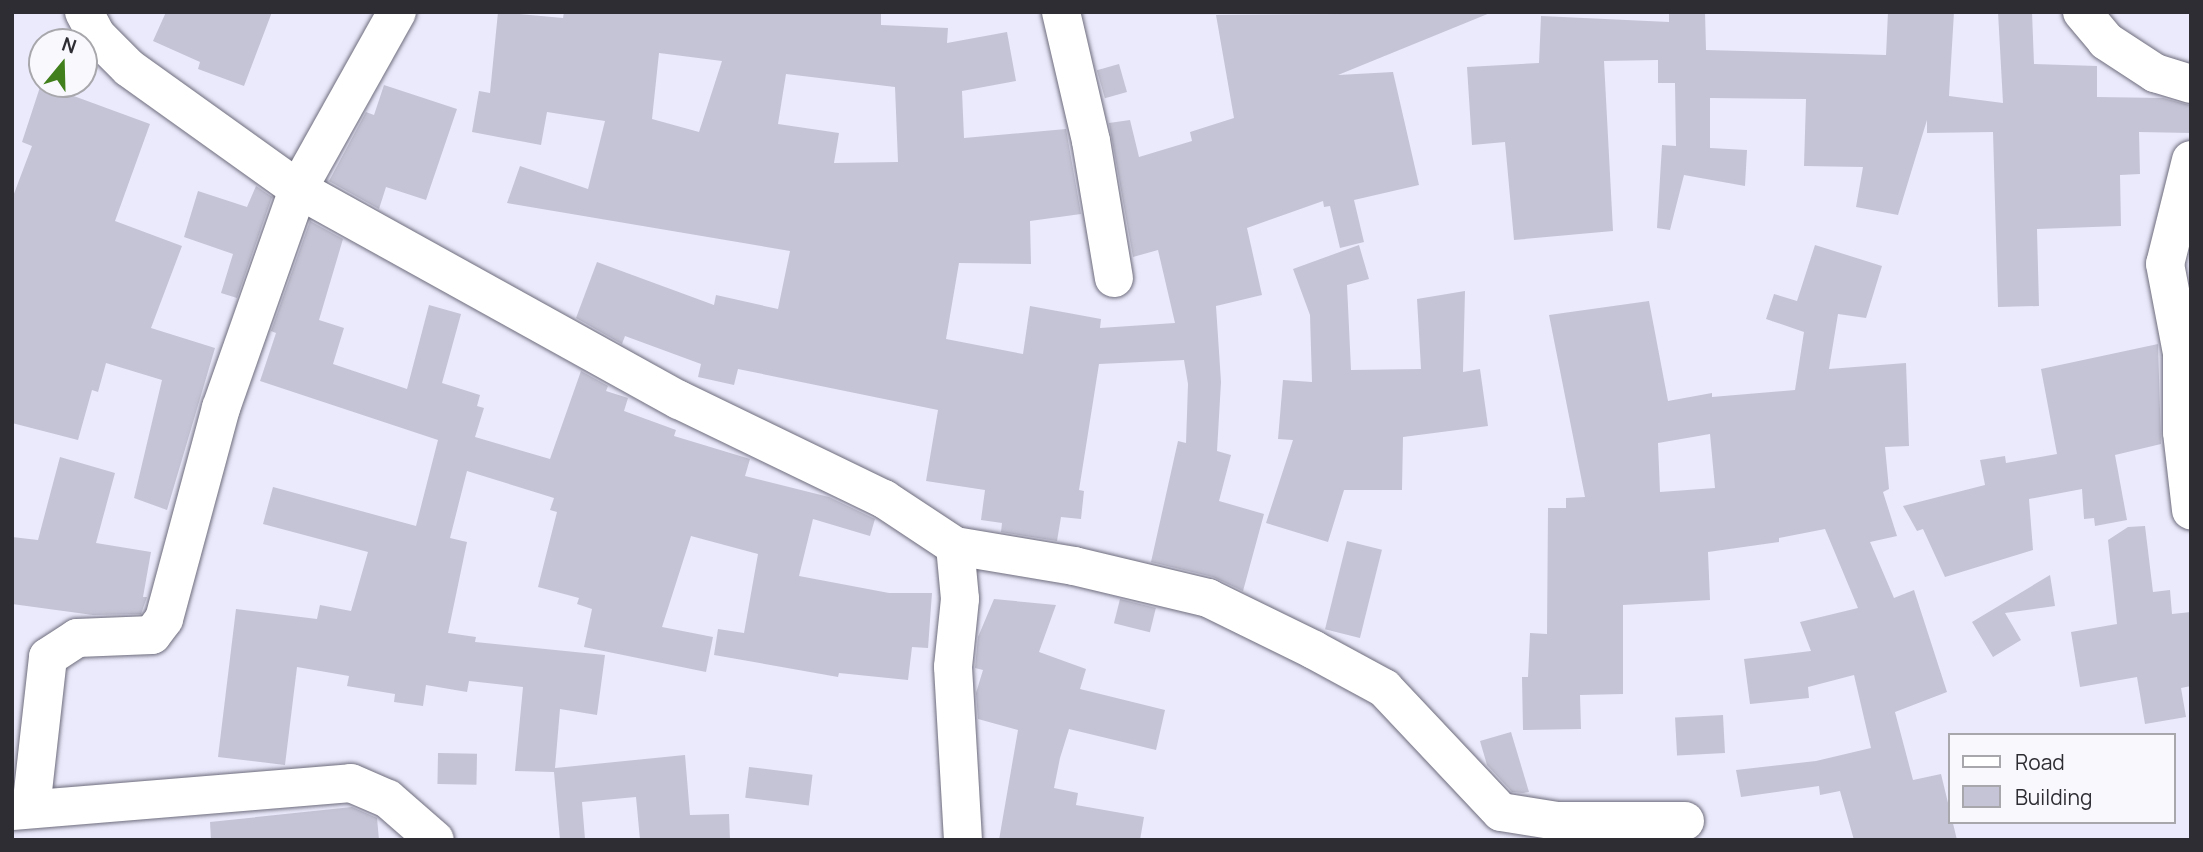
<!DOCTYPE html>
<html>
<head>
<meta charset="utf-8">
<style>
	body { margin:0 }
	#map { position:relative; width:2203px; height:852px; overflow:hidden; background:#eaeafc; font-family:Manrope,sans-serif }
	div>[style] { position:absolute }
	.building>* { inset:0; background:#c5c4d6; transform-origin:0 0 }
	.roads { filter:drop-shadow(0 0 2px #6d6c7c) drop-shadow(0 0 2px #6d6c7c) }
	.minor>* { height:38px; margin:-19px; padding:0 19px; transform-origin:19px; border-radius:19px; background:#fff }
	span { translate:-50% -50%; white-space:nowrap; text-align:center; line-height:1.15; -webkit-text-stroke:7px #f9f9fd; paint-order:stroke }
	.frame { position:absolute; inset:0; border:14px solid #2d2d33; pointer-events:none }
	.legend { position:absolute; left:1948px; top:733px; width:228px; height:91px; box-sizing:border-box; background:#f9f9fd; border:2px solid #a7a7ac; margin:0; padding:9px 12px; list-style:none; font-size:21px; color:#2d2d33 }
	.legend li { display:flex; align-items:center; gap:14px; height:35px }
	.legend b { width:35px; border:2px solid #a7a7ac }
	.north { position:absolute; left:28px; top:28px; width:70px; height:70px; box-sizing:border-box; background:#f9f9fd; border:2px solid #a7a7ac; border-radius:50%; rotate:19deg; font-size:19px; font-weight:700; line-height:28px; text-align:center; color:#2d2d33 }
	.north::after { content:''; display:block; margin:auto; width:24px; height:32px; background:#417f1d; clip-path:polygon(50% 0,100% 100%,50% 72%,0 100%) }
</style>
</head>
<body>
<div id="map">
	<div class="building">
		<i style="clip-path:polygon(166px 12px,272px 12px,244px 86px,198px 69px,200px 62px,153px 41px)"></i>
		<i style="clip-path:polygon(evenodd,498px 12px,563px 18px,564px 12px,881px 12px,881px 25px,948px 28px,947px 43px,1007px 32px,1016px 81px,962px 91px,964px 138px,1066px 129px,1081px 214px,1030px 221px,1031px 264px,959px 263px,946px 339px,1023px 354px,1030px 306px,1101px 319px,1100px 328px,1175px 323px,1158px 250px,1133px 257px,1109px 123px,1130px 120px,1139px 157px,1192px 141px,1190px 132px,1234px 118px,1216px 15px,1490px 13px,1338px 75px,1393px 72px,1419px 185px,1354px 200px,1364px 242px,1340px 248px,1330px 206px,1324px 207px,1323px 201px,1247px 228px,1262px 295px,1216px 306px,1221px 382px,1217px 451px,1231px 455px,1219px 501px,1264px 514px,1243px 591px,1213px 577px,1151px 562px,1178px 441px,1186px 443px,1188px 384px,1184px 360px,1099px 364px,1079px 490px,1084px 491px,1081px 519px,1061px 517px,1057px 541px,1001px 532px,1002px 523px,981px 520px,985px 490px,926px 481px,938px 410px,738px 369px,734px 385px,698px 377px,701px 364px,625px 336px,622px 344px,576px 318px,597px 262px,714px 305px,716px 295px,778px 309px,790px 251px,507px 203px,520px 166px,588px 189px,605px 121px,547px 112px,541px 145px,472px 132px,479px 91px,490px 93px,498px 12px,659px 53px,722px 61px,699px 132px,652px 119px,659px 53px,498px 12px,786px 74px,895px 87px,898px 162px,834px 163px,839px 133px,778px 124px,786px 74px)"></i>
		<i style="clip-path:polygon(1669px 12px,1705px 12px,1706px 50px,1886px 55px,1888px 12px,1954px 12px,1949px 96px,2003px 103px,1998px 12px,2032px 12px,2034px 64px,2097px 66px,2097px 97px,2163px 98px,2189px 105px,2191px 133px,2139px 132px,2140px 174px,2120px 175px,2121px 226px,2037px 229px,2039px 306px,1998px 307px,1993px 132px,1927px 133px,1927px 120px,1898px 215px,1856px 207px,1863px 167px,1804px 166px,1806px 99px,1710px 98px,1710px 148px,1747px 150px,1745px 186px,1684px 175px,1670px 230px,1657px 228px,1662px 145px,1676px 146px,1675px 83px,1658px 83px,1658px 60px,1604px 61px,1613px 231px,1514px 240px,1505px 142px,1472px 145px,1467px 67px,1539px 63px,1541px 16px,1669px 22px)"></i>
		<i style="left:1119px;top:64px;width:29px;height:23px;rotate:74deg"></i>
		<i style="clip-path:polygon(41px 84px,150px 124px,115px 221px,182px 246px,151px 328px,215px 348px,167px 510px,134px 498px,162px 380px,106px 363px,98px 392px,92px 390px,78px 440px,12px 423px,12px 199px,32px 146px,22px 142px)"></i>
		<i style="clip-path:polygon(384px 85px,457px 109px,426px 200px,386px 187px,379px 209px,329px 181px,366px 112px,374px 115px)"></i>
		<i style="clip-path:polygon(256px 186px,272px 197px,237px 298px,221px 293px,233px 254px,184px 237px,198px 191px,247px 207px)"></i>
		<i style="clip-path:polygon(310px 221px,343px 239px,319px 320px,344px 328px,333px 364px,407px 389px,429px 305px,461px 314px,442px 383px,480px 395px,477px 406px,484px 408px,475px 437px,550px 459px,581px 371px,608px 386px,606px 391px,628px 398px,624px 411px,676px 430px,674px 436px,750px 459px,745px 476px,829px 497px,875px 519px,870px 536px,813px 519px,799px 576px,889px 593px,932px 593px,928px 648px,912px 647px,908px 680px,839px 673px,838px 677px,714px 655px,718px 629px,744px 633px,758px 554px,691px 536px,662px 627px,713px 637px,706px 672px,584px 647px,592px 609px,577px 604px,579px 598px,538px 587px,557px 512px,550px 510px,554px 498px,467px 471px,450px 538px,467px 542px,448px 633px,476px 637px,475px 642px,605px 655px,597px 715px,560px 709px,555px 768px,685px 755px,690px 815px,729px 814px,730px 840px,640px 840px,636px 797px,582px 802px,585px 839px,560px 840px,554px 772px,515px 771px,523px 687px,469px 681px,467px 692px,426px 685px,423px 706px,394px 702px,395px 694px,347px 686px,349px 676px,297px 667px,285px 765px,218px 757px,236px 609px,317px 619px,320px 605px,351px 611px,368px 552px,263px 524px,273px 487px,416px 526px,438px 440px,260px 381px,276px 333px,271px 331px)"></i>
		<i style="clip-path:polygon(1359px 245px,1369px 279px,1347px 285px,1351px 370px,1421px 369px,1417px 299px,1465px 291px,1463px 372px,1480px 369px,1488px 426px,1403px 437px,1402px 490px,1344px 490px,1328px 542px,1266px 523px,1293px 440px,1278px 439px,1283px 380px,1312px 382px,1310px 315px,1293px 269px)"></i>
		<i style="clip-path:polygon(evenodd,1815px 245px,1882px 266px,1866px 318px,1838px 314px,1829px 369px,1906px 363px,1909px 446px,1885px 447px,1889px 489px,1883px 492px,1897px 536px,1870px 542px,1894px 598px,1914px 590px,1947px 692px,1895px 712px,1913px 780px,1941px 774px,1957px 840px,1854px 840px,1840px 791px,1820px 795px,1819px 786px,1741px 797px,1736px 770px,1816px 761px,1871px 748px,1854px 675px,1808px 687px,1809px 698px,1750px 704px,1744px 659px,1811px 651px,1800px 622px,1858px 608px,1825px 529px,1779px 538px,1779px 542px,1708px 552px,1710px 600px,1623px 605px,1623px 694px,1580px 695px,1581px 729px,1523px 730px,1522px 677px,1528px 677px,1530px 633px,1547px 634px,1548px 508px,1566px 508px,1566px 498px,1585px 497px,1549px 315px,1649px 301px,1668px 401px,1712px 393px,1712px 397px,1795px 390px,1804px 332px,1766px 319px,1774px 294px,1797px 301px,1815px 245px,1710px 434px,1715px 488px,1660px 492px,1658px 443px,1710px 434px)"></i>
		<i style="clip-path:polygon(2158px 344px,2161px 444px,2115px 455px,2127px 520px,2095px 526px,2094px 518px,2084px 519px,2082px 489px,2029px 499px,2033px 550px,1945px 577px,1923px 529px,1917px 531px,1903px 506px,1985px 485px,1980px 460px,2005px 456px,2006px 463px,2057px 454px,2041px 369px)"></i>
		<i style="clip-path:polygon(60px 457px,115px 473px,96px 543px,151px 552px,143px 597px,147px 597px,141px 614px,93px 615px,12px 604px,12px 537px,38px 540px)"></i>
		<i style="clip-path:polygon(2145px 526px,2153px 592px,2170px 590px,2172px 614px,2191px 612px,2191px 686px,2181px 688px,2186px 717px,2145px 724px,2137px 677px,2080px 687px,2071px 632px,2117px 624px,2108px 540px,2128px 527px)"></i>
		<i style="left:1347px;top:541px;width:36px;height:91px;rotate:14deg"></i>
		<i style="clip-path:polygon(2050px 575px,2055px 606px,2005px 613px,2021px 640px,1993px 657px,1972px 622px)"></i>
		<i style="clip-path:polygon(994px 599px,1056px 605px,1039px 652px,1086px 669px,1080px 689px,1165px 710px,1156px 750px,1069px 729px,1060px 758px,1054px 788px,1078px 793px,1076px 805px,1144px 817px,1140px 840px,999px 840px,1018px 730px,978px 719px,976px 693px,983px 670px,975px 668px,978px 637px)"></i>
		<i style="left:1120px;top:599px;width:37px;height:25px;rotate:14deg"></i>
		<i style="left:1723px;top:715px;width:38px;height:48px;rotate:87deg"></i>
		<i style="clip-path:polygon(1511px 732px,1529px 792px,1523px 793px,1512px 792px,1487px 765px,1480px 741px)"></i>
		<i style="left:438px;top:753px;width:39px;height:31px;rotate:1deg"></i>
		<i style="left:749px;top:767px;width:64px;height:31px;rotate:7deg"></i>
		<i style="clip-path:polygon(352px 807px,377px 818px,379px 840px,211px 840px,210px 822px)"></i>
	</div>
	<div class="roads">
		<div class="minor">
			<i style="left:84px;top:12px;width:27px;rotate:62deg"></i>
			<i style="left:97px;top:36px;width:45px;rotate:45deg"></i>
			<i style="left:129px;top:68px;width:208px;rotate:35.6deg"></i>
			<i style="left:298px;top:189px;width:436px;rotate:29deg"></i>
			<i style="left:679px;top:400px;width:228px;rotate:25.8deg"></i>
			<i style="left:884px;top:499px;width:85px;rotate:33.5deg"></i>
			<i style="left:955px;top:546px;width:121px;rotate:9.5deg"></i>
			<i style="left:1074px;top:566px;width:138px;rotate:13.4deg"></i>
			<i style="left:1208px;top:598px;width:118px;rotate:26.1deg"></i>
			<i style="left:1314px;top:650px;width:80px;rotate:28.5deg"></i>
			<i style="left:1384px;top:688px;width:170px;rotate:46.7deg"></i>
			<i style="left:1501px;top:812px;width:57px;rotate:9.1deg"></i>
			<i style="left:1557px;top:821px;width:128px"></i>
			<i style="left:1061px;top:12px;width:132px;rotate:76.9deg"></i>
			<i style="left:1091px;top:141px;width:139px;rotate:80.5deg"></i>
			<i style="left:2082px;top:12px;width:38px;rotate:50deg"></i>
			<i style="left:2106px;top:41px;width:59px;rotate:33.1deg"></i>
			<i style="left:2155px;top:73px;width:38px;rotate:17deg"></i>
			<i style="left:2191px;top:160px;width:107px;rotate:104deg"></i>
			<i style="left:2165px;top:264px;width:91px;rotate:79.2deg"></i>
			<i style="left:2182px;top:353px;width:79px;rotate:90deg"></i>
			<i style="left:2182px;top:432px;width:79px;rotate:83.4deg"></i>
			<i style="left:955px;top:546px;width:53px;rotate:84.6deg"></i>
			<i style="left:960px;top:599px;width:68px;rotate:95.9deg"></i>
			<i style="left:953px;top:667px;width:173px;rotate:86.7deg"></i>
			<i style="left:31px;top:809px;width:153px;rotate:-83.6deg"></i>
			<i style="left:48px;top:657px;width:35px;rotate:-33deg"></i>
			<i style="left:77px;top:638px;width:75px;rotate:-2.3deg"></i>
			<i style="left:152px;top:635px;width:20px;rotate:-53deg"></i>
			<i style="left:164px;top:619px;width:219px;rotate:-74.9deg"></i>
			<i style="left:221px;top:408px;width:232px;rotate:-70.6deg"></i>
			<i style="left:298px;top:189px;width:203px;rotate:-60.8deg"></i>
			<i style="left:12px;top:811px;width:340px;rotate:-4.7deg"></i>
			<i style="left:351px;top:783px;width:40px;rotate:23.4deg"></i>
			<i style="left:388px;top:799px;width:62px;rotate:41.1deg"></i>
		</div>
	</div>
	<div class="frame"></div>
	<ul class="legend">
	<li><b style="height:9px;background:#fff"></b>Road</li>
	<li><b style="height:19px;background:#c5c4d6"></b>Building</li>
	</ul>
	<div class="north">N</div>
</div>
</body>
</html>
